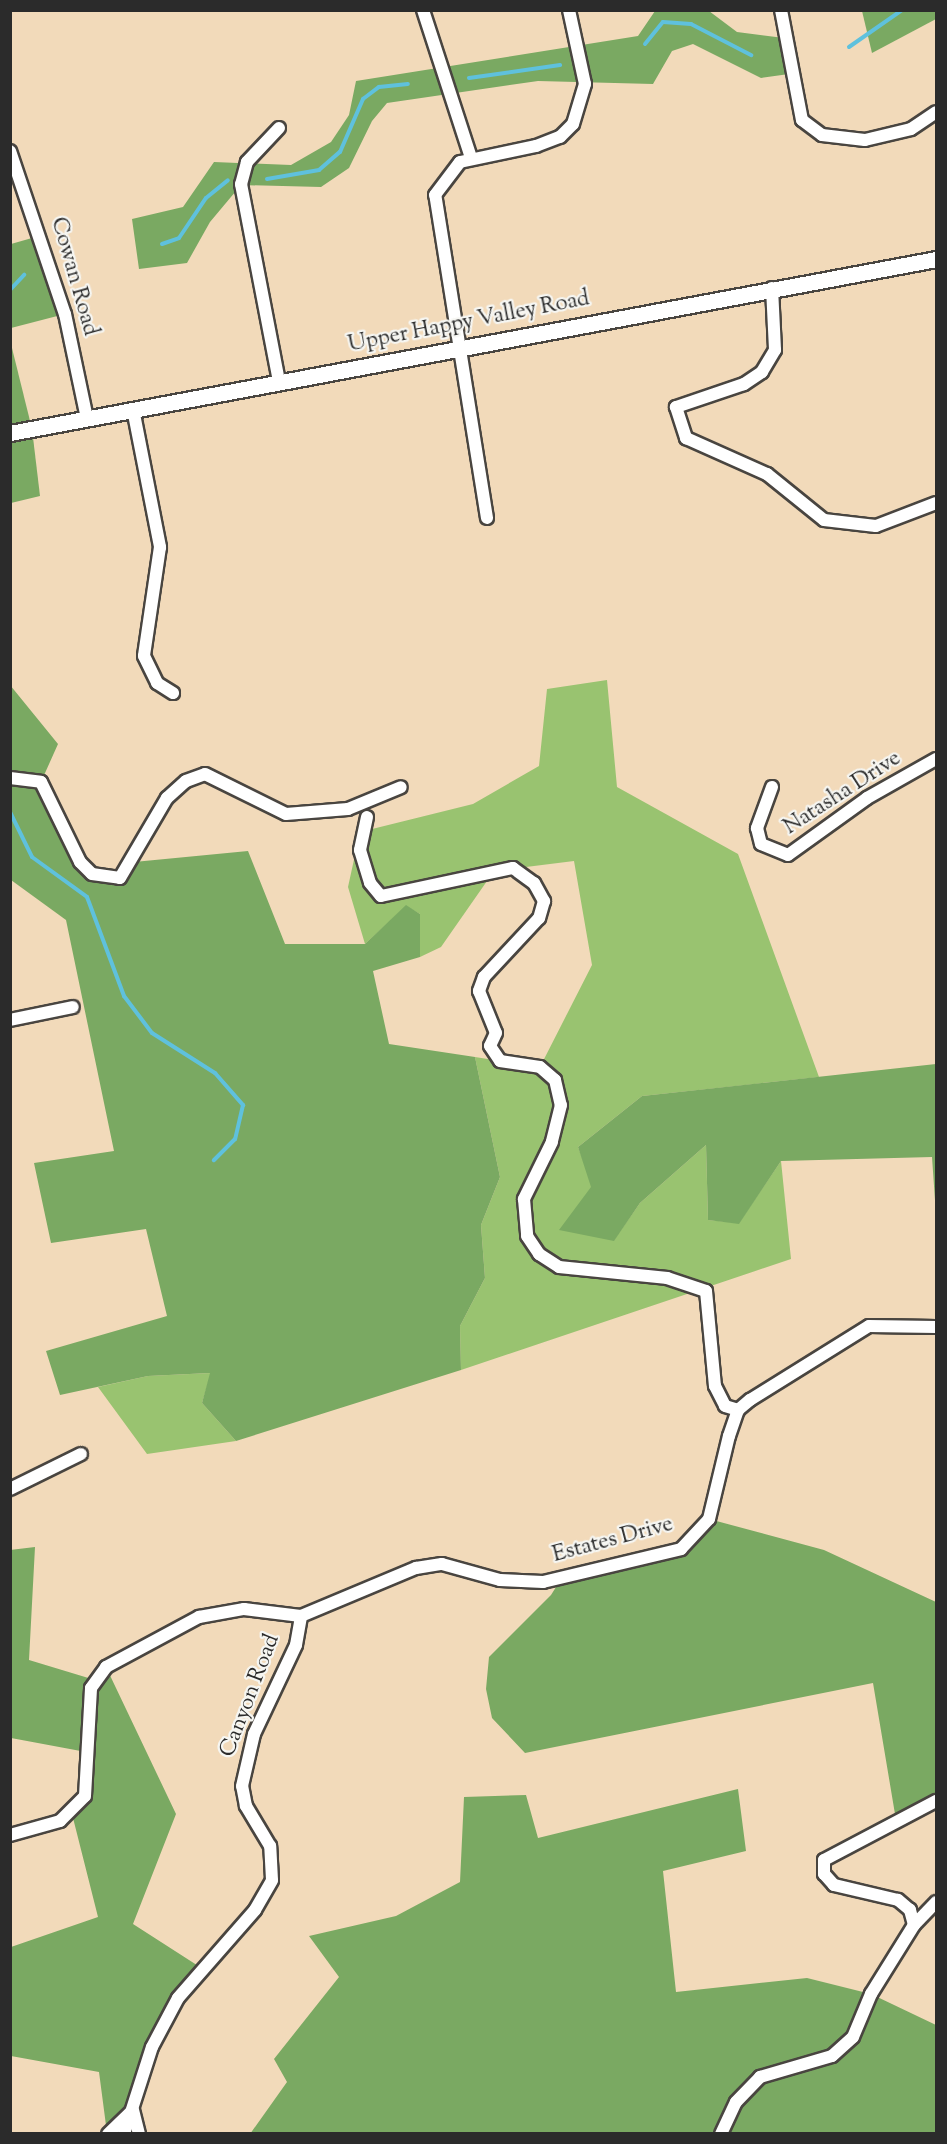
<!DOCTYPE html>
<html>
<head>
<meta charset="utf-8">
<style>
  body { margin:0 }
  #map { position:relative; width:947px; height:2144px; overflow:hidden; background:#f2daba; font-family:"Sorts Mill Goudy",serif }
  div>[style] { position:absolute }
  .green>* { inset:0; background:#99c370 }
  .forest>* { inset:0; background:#7aa962 }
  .stream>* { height:4px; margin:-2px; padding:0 2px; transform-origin:2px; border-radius:2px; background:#5fc1dd }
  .roads { filter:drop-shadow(2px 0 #494540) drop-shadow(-2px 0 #494540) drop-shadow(0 2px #494540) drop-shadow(0 -2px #494540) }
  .minor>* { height:12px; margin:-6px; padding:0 6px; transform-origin:6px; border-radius:6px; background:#fff }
  .tertiary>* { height:15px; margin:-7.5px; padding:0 7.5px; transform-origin:7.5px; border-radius:7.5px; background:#fff }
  span { translate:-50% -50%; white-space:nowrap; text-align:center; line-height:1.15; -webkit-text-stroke:4.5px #f6f6f2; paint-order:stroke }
  .street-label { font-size:22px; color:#2b2b2b }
  .frame { position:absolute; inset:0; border:12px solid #2b2b2b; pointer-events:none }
</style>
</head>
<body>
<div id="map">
  <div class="green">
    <i style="clip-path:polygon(607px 680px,617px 787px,738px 854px,819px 1077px,642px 1096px,578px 1147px,614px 1240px,640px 1203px,706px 1145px,708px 1220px,739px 1223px,781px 1161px,791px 1259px,461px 1370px,460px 1326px,485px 1278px,481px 1225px,500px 1177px,475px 1057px,540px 1067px,592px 965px,574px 861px,494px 871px,441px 947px,420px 957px,420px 914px,406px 906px,365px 944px,348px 887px,360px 832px,473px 804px,539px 766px,547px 689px)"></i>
    <i style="clip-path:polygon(211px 1373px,202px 1403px,236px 1441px,147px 1454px,98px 1387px,148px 1376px)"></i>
  </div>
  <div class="forest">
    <i style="clip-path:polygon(655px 11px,709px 11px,737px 32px,784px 38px,789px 74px,761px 78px,693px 44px,672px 51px,653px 84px,538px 81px,387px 103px,372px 121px,349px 168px,321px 187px,241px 185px,210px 222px,187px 263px,139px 269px,132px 219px,183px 207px,214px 162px,291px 165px,331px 142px,349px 115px,356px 81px,638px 36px)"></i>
    <i style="clip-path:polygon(862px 11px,936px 11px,936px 19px,872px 53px)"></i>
    <i style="clip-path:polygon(39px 236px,65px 314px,11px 328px,11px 244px)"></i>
    <i style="clip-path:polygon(10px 340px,32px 429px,40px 496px,11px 503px)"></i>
    <i style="clip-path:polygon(10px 685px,58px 744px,41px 782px,80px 862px,111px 877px,134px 862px,248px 851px,285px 944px,365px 944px,406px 905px,420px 914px,420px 957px,373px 971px,389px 1044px,475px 1057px,500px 1177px,481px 1225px,485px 1278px,460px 1326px,461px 1370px,236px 1441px,202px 1403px,210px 1373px,148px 1376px,60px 1395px,46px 1351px,167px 1316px,146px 1229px,51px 1243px,34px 1163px,114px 1151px,66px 920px,11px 880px)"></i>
    <i style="clip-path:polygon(936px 1064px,936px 1215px,932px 1157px,781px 1161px,739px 1224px,708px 1220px,706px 1145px,640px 1203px,614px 1241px,559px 1230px,591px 1187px,578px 1147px,642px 1096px)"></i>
    <i style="clip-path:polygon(709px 1519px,824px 1550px,936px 1602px,936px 1801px,896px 1820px,873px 1683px,525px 1753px,492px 1718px,486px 1689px,489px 1657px,551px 1595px,563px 1576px,681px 1549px)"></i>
    <i style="clip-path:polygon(35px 1547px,29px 1660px,95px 1680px,106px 1667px,176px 1814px,133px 1924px,203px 1969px,178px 1998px,131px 2112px,107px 2133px,99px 2072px,11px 2056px,11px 1947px,98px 1917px,72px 1814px,85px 1796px,86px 1752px,11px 1738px,10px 1550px)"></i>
    <i style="clip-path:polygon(738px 1789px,746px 1851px,663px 1871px,676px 1992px,807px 1978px,871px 1994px,936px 2025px,936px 2133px,250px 2134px,287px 2082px,274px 2059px,339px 1977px,309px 1936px,396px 1916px,460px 1882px,464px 1797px,526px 1795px,538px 1838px)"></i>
  </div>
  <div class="stream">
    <i style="left:645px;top:44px;width:28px;rotate:-51deg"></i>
    <i style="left:663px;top:22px;width:28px;rotate:4deg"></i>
    <i style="left:691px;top:24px;width:68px;rotate:27.3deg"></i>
    <i style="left:849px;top:47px;width:65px;rotate:-34.9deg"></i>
    <i style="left:469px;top:78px;width:92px;rotate:-8.1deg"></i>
    <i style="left:267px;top:179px;width:53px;rotate:-9.8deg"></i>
    <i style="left:319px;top:170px;width:28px;rotate:-41deg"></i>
    <i style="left:340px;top:152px;width:58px;rotate:-66.5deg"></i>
    <i style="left:363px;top:99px;width:20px;rotate:-37deg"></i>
    <i style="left:379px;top:87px;width:29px;rotate:-6deg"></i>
    <i style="left:162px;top:244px;width:18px;rotate:-19deg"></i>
    <i style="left:179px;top:238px;width:48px;rotate:-56deg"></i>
    <i style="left:206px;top:198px;width:28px;rotate:-39deg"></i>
    <i style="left:10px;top:290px;width:21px;rotate:-47deg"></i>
    <i style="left:10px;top:812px;width:50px;rotate:63.9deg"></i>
    <i style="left:32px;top:857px;width:68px;rotate:36deg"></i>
    <i style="left:87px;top:897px;width:106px;rotate:69.5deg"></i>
    <i style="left:124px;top:996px;width:46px;rotate:52.9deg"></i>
    <i style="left:152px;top:1033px;width:75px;rotate:32.4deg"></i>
    <i style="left:215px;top:1073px;width:43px;rotate:48.8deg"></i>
    <i style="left:243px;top:1105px;width:35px;rotate:103deg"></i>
    <i style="left:235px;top:1139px;width:30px;rotate:135deg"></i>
  </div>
  <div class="roads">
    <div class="minor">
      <i style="left:423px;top:10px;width:156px;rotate:72deg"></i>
      <i style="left:781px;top:10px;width:112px;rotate:79.2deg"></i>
      <i style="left:802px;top:120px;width:25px;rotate:37deg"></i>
      <i style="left:822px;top:135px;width:43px;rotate:6.6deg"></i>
      <i style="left:865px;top:140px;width:47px;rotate:-13.4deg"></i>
      <i style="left:911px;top:129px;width:30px;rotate:-34deg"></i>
      <i style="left:279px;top:128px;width:47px;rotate:133.3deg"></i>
      <i style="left:247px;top:162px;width:23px;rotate:105deg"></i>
      <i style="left:241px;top:184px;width:202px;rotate:79.1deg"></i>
      <i style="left:10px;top:151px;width:172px;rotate:71.4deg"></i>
      <i style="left:65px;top:314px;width:106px;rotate:78.1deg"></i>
      <i style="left:772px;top:288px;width:62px;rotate:87.2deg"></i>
      <i style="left:775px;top:350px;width:26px;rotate:121deg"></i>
      <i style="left:762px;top:372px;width:22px;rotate:146deg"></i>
      <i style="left:744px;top:384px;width:72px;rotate:161.3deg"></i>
      <i style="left:676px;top:407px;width:33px;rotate:72deg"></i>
      <i style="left:686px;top:438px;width:89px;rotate:24deg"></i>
      <i style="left:767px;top:474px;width:73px;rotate:38.9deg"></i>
      <i style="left:824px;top:520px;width:52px;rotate:6.6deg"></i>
      <i style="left:876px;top:526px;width:64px;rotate:-21deg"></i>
      <i style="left:133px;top:409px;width:141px;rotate:78.9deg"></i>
      <i style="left:160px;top:547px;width:110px;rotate:98.4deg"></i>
      <i style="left:144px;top:656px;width:30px;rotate:64deg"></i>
      <i style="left:157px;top:683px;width:19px;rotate:32deg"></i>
      <i style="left:487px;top:518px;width:327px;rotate:-99.1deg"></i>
      <i style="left:435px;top:195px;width:41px;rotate:-52.9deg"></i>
      <i style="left:460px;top:162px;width:78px;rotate:-11.9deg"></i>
      <i style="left:536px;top:146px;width:26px;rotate:-21deg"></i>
      <i style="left:560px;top:137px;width:18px;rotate:-45deg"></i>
      <i style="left:573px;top:124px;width:42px;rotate:-73.3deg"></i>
      <i style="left:585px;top:84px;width:76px;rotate:-102.2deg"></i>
      <i style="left:10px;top:778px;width:31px;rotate:7deg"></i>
      <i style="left:41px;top:782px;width:89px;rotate:64deg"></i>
      <i style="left:80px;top:862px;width:17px;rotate:45deg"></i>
      <i style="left:92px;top:874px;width:28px;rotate:8deg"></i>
      <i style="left:120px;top:878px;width:93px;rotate:-59.6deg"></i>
      <i style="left:167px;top:798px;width:25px;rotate:-42deg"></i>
      <i style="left:186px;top:781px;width:20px;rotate:-20deg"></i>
      <i style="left:205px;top:774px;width:90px;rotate:26.3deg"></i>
      <i style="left:286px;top:814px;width:62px;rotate:-4.6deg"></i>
      <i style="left:348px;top:809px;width:57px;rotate:-22.5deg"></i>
      <i style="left:772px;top:787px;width:44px;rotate:110.1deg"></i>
      <i style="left:757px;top:828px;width:16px;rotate:76deg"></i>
      <i style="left:761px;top:844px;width:29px;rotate:22deg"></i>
      <i style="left:788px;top:855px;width:97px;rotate:-35.8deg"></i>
      <i style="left:867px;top:798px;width:79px;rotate:-29.5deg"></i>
      <i style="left:367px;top:817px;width:34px;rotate:102deg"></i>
      <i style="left:360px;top:850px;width:34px;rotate:73deg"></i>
      <i style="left:370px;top:883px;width:17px;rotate:50deg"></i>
      <i style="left:381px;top:896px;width:135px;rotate:-12deg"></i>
      <i style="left:513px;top:868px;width:26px;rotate:36deg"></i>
      <i style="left:534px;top:883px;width:21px;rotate:61deg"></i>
      <i style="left:544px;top:901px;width:18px;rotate:106deg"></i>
      <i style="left:539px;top:918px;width:81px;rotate:133deg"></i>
      <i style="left:484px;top:977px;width:15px;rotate:110deg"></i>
      <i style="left:479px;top:991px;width:45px;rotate:68deg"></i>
      <i style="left:496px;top:1033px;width:14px;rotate:115deg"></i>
      <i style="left:490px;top:1046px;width:18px;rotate:56deg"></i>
      <i style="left:500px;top:1061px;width:40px;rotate:8.5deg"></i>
      <i style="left:540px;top:1067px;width:20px;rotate:41deg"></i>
      <i style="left:555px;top:1080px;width:26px;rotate:77deg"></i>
      <i style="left:561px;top:1105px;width:38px;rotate:104deg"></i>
      <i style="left:552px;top:1142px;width:64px;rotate:116.2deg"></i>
      <i style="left:524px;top:1199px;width:37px;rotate:85deg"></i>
      <i style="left:527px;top:1236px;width:22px;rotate:56deg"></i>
      <i style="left:539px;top:1254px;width:24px;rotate:33deg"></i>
      <i style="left:559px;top:1267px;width:109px;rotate:5.8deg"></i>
      <i style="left:667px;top:1278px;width:41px;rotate:18.4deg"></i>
      <i style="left:706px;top:1291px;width:95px;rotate:84.6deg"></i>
      <i style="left:715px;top:1386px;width:22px;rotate:63deg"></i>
      <i style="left:725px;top:1406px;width:14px;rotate:17deg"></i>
      <i style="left:10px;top:1020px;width:64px;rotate:-11.7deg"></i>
      <i style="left:10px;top:1489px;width:79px;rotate:-26.2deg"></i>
      <i style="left:301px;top:1616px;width:125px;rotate:-22.7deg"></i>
      <i style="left:416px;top:1568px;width:26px;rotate:-9deg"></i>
      <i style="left:442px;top:1564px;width:60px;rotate:15.4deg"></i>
      <i style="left:500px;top:1580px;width:43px;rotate:2.7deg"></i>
      <i style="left:543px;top:1582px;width:142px;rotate:-13.4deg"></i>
      <i style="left:681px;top:1549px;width:41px;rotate:-47deg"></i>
      <i style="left:709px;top:1519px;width:85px;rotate:-76.5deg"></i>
      <i style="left:729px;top:1436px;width:28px;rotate:-71deg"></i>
      <i style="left:738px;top:1410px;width:16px;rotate:-40deg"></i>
      <i style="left:750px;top:1400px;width:140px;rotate:-31.9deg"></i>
      <i style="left:869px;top:1326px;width:67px;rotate:0.9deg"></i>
      <i style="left:10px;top:1835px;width:52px;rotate:-15.6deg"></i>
      <i style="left:60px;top:1821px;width:35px;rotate:-45deg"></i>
      <i style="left:85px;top:1796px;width:108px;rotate:-86.8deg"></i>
      <i style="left:91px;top:1688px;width:26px;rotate:-54deg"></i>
      <i style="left:106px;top:1667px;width:106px;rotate:-28.3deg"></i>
      <i style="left:199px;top:1617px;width:46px;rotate:-10.1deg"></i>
      <i style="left:244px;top:1609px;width:57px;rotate:7deg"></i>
      <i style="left:914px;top:1925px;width:32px;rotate:-46deg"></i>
      <i style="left:133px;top:2110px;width:25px;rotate:76deg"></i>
      <i style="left:108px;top:2134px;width:32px;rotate:-44deg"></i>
      <i style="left:124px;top:2134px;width:91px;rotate:-72.2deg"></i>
      <i style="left:152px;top:2047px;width:55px;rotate:-62deg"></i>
      <i style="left:178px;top:1998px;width:117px;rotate:-48.8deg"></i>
      <i style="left:255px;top:1910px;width:34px;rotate:-60deg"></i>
      <i style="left:272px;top:1880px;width:34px;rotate:-93deg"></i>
      <i style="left:270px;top:1846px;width:47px;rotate:-121deg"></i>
      <i style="left:246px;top:1806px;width:20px;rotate:-101deg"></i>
      <i style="left:242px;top:1786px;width:53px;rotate:-77deg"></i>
      <i style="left:254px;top:1734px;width:98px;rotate:-64.7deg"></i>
      <i style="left:296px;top:1645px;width:29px;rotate:-80deg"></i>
      <i style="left:721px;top:2134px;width:35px;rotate:-65deg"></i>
      <i style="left:736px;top:2102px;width:35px;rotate:-46deg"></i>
      <i style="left:760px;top:2077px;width:75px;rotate:-16.3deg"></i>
      <i style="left:832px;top:2056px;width:28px;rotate:-42deg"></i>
      <i style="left:853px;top:2037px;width:47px;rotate:-67.3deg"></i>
      <i style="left:871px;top:1994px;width:81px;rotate:-58.1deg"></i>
      <i style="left:914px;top:1925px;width:16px;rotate:-105deg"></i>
      <i style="left:910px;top:1910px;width:16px;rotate:-140deg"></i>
      <i style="left:898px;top:1900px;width:66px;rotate:-166.8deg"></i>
      <i style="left:834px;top:1885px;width:15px;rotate:-132deg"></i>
      <i style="left:824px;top:1874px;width:14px;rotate:-90deg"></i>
      <i style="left:824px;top:1860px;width:127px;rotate:-27.8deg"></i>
    </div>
    <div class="tertiary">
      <i style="left:10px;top:433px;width:942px;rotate:-10.64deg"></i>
    </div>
  </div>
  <div class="street-label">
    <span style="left:73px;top:277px;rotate:74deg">Cowan Road</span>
    <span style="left:469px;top:323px;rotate:-11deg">Upper Happy Valley Road</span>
    <span style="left:843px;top:794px;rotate:-33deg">Natasha Drive</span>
    <span style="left:613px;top:1541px;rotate:-15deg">Estates Drive</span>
    <span style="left:251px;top:1696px;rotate:-69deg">Canyon Road</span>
  </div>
  <div class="frame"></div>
</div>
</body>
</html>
